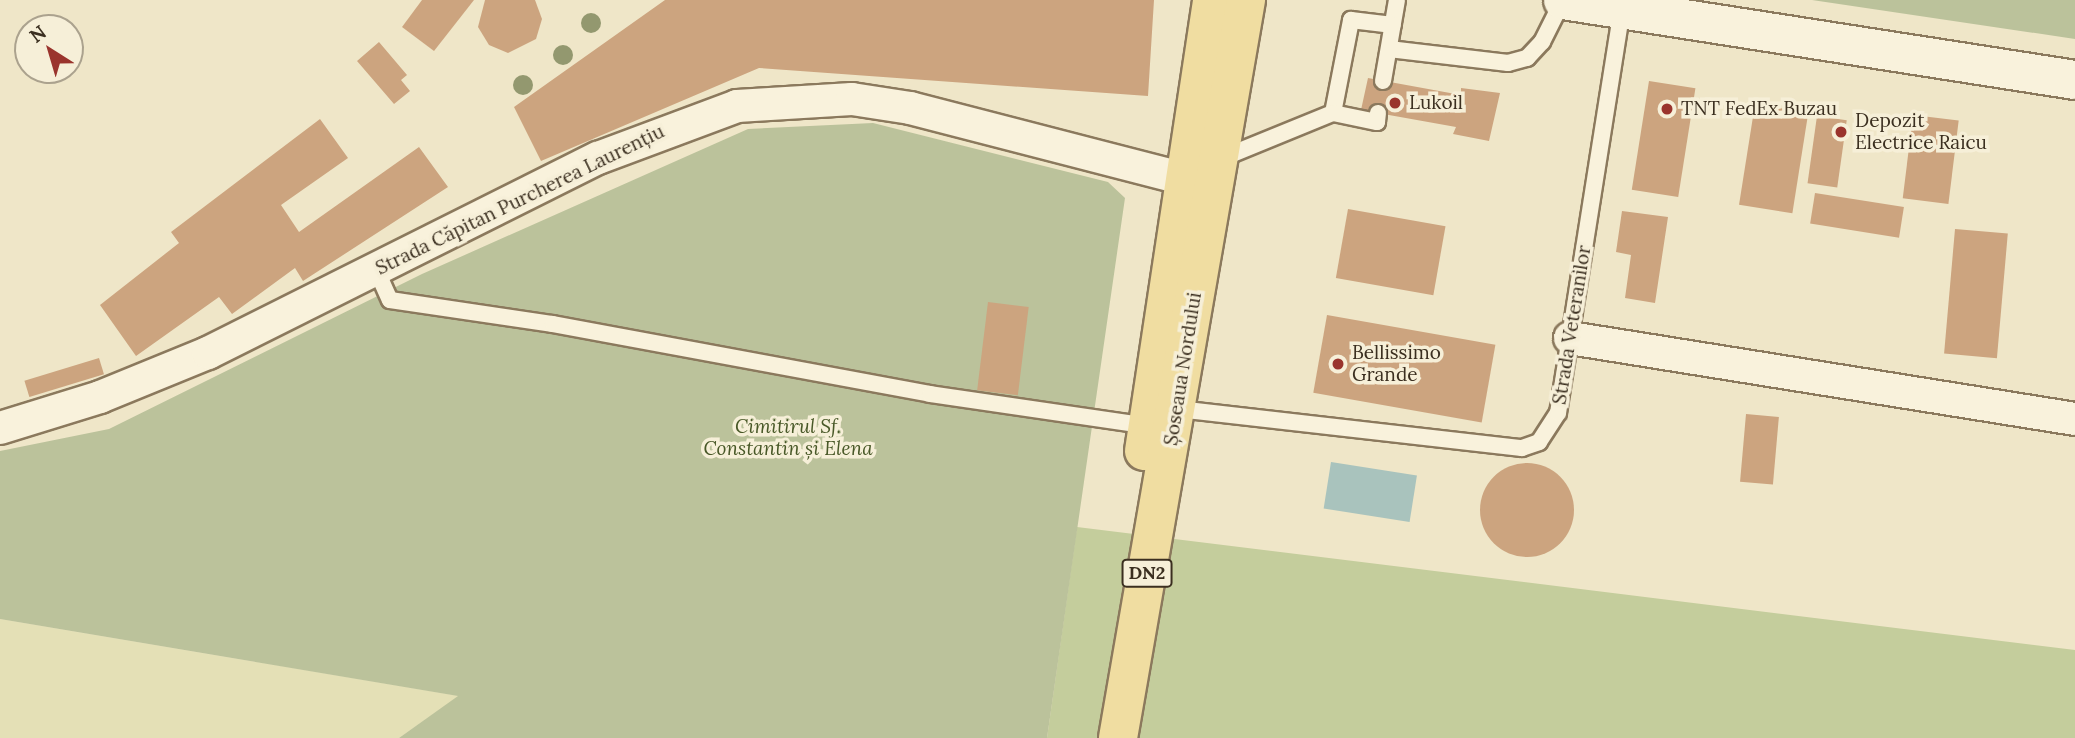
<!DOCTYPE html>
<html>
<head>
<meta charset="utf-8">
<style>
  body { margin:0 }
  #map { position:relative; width:2075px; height:738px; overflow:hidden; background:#efe6c8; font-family:Lora,serif }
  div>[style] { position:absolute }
  .farmland>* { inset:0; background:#e4e0b6 }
  .green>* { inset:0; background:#c4cd9c }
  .cemetery>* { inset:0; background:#bbc29b }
  .water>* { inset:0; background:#a9c3bd; transform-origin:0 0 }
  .building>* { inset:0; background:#cca47f; transform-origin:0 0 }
  .round { border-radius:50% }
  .roads { filter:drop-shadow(2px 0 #8b795d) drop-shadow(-2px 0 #8b795d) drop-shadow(0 2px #8b795d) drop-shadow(0 -2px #8b795d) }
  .lane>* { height:16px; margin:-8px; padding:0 8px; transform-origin:8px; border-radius:8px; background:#f9f2dc }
  .street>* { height:32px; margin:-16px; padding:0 16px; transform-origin:16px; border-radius:16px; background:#f9f2dc }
  .secondary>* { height:38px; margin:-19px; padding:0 19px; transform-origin:19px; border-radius:19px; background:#f9f2dc }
  .primary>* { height:38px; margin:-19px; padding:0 19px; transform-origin:19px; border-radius:19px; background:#f0dda1 }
  .trees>* { width:20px; height:20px; margin:-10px; border-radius:50%; background:#93986f }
  .dots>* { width:19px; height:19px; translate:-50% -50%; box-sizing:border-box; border:4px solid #f6efd8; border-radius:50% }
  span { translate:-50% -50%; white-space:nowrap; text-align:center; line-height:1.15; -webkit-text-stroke:7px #f6efd8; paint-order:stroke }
  .shield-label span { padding:2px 5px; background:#f6efd8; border:2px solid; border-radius:5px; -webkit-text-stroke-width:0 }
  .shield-label { font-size:18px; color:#3b2f20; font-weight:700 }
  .poi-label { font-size:19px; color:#3b2f20 }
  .left { translate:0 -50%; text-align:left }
  .street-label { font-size:19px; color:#3b2f20 }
  .park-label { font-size:19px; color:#485827; font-style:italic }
  .north { position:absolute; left:14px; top:14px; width:70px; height:70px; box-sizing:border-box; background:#f6efd8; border:2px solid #aba28e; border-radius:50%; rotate:323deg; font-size:19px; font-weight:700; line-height:28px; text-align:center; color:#3b2f20 }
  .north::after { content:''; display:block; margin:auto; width:24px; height:32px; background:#9a342d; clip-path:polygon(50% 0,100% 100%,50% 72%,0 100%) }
</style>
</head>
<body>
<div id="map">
  <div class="farmland">
    <i style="clip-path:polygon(0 619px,459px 696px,399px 738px,0 738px)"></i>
  </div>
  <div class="green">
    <i style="clip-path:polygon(1077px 527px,2075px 650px,2075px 738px,1047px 738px)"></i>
  </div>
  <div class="cemetery">
    <i style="clip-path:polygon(1812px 0,2075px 0,2075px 39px)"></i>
    <i style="clip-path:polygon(873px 123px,1108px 182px,1125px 198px,1047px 738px,399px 738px,458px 696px,0 619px,0 451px,109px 429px,422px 274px,748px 129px)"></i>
  </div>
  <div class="water">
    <i style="left:1331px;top:462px;width:87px;height:47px;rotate:9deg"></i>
  </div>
  <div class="building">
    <i style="clip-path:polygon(422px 0,474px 0,434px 51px,402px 27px)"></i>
    <i style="clip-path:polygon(485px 0,535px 0,542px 19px,536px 39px,508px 53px,489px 45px,478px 27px)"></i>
    <i style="clip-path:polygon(665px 0,1154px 0,1148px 96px,759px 68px,541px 161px,514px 107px)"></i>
    <i style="clip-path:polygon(379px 42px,407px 75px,401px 80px,410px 91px,394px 104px,357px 61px)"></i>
    <i style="clip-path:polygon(1368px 78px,1461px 95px,1461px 88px,1500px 93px,1489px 141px,1453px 134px,1456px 127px,1361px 110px)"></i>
    <i style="left:1649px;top:81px;width:47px;height:110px;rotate:9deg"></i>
    <i style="left:1755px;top:104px;width:54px;height:102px;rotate:9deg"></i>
    <i style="left:1913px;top:115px;width:46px;height:84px;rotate:7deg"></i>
    <i style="left:1817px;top:116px;width:30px;height:68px;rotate:8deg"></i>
    <i style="clip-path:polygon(320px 119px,348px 158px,281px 205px,299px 232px,419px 147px,448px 187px,303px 281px,295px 268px,232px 314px,219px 297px,136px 356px,100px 305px,179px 243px,171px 232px)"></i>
    <i style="left:1815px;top:193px;width:90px;height:31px;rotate:9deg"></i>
    <i style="left:1348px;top:209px;width:99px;height:70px;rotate:10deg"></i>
    <i style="clip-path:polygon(1622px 211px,1668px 217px,1655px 303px,1625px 298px,1631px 255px,1616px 252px)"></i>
    <i style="left:1955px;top:229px;width:53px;height:125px;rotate:5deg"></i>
    <i style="left:988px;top:302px;width:41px;height:89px;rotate:7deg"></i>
    <i style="left:1327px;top:315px;width:171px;height:79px;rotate:10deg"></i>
    <i style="left:99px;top:358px;width:17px;height:78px;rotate:73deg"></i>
    <i style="left:1746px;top:414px;width:33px;height:68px;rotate:5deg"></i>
    <i class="round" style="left:1480px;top:463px;width:94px;height:94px"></i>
  </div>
  <div class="roads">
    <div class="lane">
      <i style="left:1389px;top:49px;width:120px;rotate:6.7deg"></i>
      <i style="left:1508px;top:63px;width:20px;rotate:-15deg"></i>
      <i style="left:1527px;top:58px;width:22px;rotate:-47deg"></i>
      <i style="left:1542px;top:42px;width:47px;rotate:-63.4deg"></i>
      <i style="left:1383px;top:81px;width:82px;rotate:-80.2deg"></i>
      <i style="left:1333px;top:113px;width:95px;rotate:-79deg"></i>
      <i style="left:1351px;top:20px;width:42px;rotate:6.8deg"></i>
      <i style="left:1220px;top:159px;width:122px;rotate:-22.2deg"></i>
      <i style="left:1333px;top:113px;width:45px;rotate:11.6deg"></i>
      <i style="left:1377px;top:122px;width:9px;rotate:-84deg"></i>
      <i style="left:376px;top:269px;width:34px;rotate:66deg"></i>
      <i style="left:390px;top:300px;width:165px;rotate:8.4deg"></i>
      <i style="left:553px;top:324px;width:383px;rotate:10.5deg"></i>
      <i style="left:930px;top:394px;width:221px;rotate:8.3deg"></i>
      <i style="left:1178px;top:409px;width:346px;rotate:6.5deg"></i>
      <i style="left:1522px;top:448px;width:18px;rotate:-19deg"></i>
      <i style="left:1539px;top:442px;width:35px;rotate:-57deg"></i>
      <i style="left:1558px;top:413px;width:409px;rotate:-81deg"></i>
    </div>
    <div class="street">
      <i style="left:1570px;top:338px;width:511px;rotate:9.11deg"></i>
      <i style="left:0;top:428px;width:105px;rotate:-17.2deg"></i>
      <i style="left:100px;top:397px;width:117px;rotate:-22.2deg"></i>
      <i style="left:208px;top:353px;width:436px;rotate:-26.6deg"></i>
      <i style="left:598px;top:158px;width:148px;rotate:-20.5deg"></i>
      <i style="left:737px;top:106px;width:115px;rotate:-3.5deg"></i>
      <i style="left:852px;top:99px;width:59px;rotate:8.8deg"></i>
      <i style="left:910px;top:108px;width:283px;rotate:14.5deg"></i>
    </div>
    <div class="secondary">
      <i style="left:1563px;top:0;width:518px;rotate:8.88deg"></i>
    </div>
    <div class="primary">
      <i style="left:1144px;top:451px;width:456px;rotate:-81.4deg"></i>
      <i style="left:1118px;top:738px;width:749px;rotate:-80.16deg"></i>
    </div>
  </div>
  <div class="trees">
    <i style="left:591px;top:23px"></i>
    <i style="left:563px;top:55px"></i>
    <i style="left:523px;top:85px"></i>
  </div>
  <div class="dots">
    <i style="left:1395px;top:103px;background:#9a342d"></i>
    <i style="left:1667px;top:109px;background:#9a342d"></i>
    <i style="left:1841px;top:132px;background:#9a342d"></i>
    <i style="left:1338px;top:364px;background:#9a342d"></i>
  </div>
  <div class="shield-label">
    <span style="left:1147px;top:573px">DN2</span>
  </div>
  <div class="poi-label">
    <span class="left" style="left:1409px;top:103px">Lukoil</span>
    <span class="left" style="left:1681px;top:109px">TNT FedEx Buzau</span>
    <span class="left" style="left:1855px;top:132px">Depozit<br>Electrice Raicu</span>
    <span class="left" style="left:1352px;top:364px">Bellissimo<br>Grande</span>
  </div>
  <div class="street-label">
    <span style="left:520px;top:200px;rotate:-26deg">Strada Căpitan Purcherea Laurențiu</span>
    <span style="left:1572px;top:325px;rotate:-81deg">Strada Veteranilor</span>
    <span style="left:1183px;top:369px;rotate:-81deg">Șoseaua Nordului</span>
  </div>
  <div class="park-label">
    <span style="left:788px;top:438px">Cimitirul Sf.<br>Constantin și Elena</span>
  </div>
  <div class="north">N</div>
</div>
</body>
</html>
